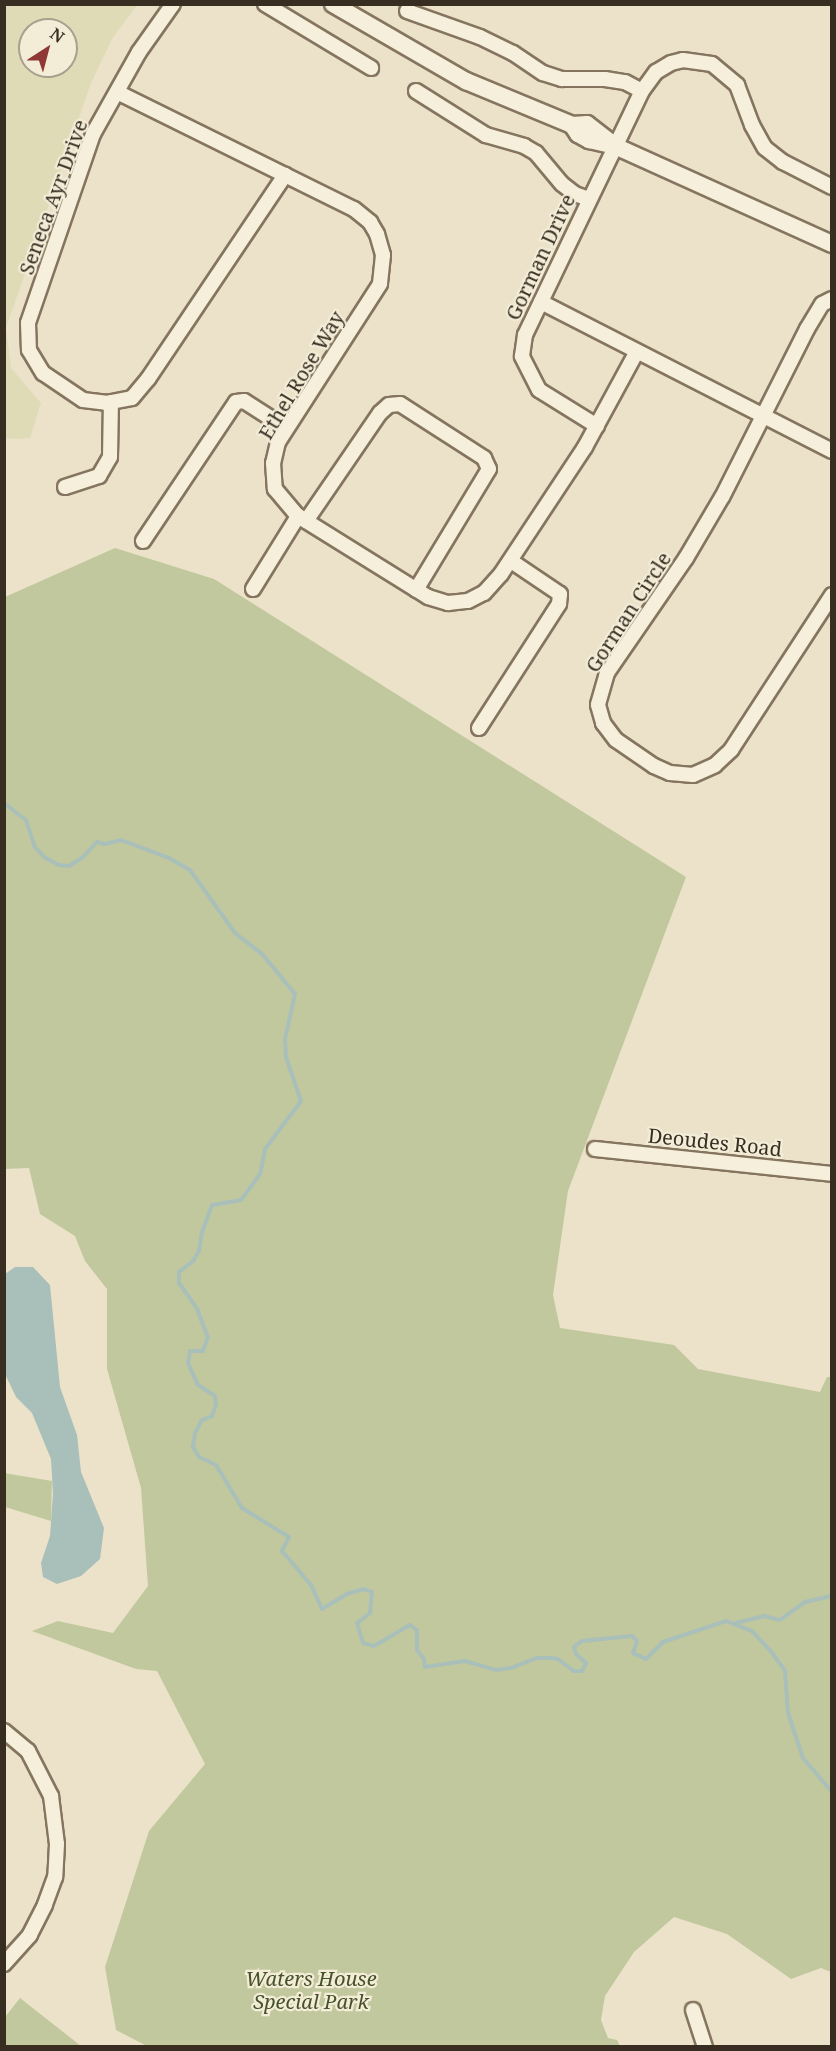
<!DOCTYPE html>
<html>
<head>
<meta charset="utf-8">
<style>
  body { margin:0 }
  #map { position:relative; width:836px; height:2051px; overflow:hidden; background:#ebe2c9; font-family:"Noto Serif",serif }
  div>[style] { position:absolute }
  .farmland>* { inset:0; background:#e0dbb7 }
  .green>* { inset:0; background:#c1c89d }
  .water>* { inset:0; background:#a9bfba }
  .stream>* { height:4px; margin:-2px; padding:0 2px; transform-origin:2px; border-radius:2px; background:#a9bfba }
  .roads { filter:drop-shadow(2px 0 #85755f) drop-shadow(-2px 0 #85755f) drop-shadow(0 2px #85755f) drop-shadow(0 -2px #85755f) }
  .minor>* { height:14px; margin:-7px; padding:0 7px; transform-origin:7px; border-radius:7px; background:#f6efdb }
  .tertiary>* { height:16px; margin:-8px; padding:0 8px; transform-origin:8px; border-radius:8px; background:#f6efdb }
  span { translate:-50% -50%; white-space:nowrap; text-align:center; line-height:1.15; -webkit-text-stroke:4.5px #f3ecd7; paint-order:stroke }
  .street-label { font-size:20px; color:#372d21 }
  .park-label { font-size:20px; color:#46522a; font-style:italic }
  .frame { position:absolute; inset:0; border:6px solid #372d21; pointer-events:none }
  .north { position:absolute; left:18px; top:18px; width:60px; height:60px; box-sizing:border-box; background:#f3ecd7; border:2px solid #a8a08e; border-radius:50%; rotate:36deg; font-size:16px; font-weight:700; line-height:24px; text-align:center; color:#372d21 }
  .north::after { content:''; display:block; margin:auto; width:21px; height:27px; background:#8f3835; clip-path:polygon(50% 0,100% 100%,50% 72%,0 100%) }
</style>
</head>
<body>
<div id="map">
  <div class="farmland">
    <i style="clip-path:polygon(evenodd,4px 5px,137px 5px,112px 39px,91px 83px,6px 328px,11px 368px,41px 403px,30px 438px,16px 439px,4px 438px,4px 5px,30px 30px,66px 30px,66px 66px,30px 66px,30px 30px)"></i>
  </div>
  <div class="green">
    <i style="clip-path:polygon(115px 548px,214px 579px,686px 877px,568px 1191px,553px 1295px,560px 1328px,674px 1345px,698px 1369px,820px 1392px,827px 1377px,831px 1377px,831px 1972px,821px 1968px,791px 1979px,727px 1934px,674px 1917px,634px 1952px,605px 1996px,601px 2020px,608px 2038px,617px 2040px,620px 2046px,147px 2046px,116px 2030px,105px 1967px,149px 1831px,205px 1764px,157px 1671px,136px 1669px,32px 1631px,58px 1621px,113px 1633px,148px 1586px,141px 1488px,107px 1369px,107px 1289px,85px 1261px,75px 1236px,40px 1214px,29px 1168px,4px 1169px,5px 597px)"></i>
    <i style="clip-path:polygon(4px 1473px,52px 1481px,51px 1521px,5px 1507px)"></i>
    <i style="clip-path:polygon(20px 1998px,81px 2046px,5px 2046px,5px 2017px)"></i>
  </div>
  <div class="water">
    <i style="clip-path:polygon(15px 1267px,33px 1267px,50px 1285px,60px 1387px,77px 1435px,81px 1472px,104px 1528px,100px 1559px,81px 1576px,57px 1584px,43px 1577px,41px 1563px,50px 1536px,53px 1494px,51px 1459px,32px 1413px,16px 1397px,5px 1374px,5px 1274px)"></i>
  </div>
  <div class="stream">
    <i style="left:4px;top:803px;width:28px;rotate:38deg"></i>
    <i style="left:26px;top:820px;width:28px;rotate:72deg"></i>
    <i style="left:35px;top:847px;width:13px;rotate:48deg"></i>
    <i style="left:44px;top:857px;width:17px;rotate:28deg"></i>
    <i style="left:59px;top:865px;width:10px;rotate:6deg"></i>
    <i style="left:69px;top:866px;width:15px;rotate:-32deg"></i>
    <i style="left:82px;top:858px;width:22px;rotate:-47deg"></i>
    <i style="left:97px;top:842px;width:8px;rotate:14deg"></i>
    <i style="left:105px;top:844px;width:16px;rotate:-14deg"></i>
    <i style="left:121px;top:840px;width:51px;rotate:20.6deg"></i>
    <i style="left:169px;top:858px;width:24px;rotate:30deg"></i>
    <i style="left:190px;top:870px;width:77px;rotate:54.5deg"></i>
    <i style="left:235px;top:933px;width:36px;rotate:38deg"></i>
    <i style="left:263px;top:955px;width:50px;rotate:50.6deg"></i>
    <i style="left:295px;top:994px;width:46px;rotate:102.5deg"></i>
    <i style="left:285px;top:1039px;width:18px;rotate:87deg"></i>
    <i style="left:286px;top:1057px;width:46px;rotate:71.2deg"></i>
    <i style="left:301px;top:1101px;width:60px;rotate:126.9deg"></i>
    <i style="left:265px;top:1149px;width:25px;rotate:101deg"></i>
    <i style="left:260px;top:1174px;width:32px;rotate:126deg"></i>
    <i style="left:241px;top:1200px;width:29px;rotate:170deg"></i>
    <i style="left:212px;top:1205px;width:29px;rotate:110deg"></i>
    <i style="left:202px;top:1232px;width:19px;rotate:99deg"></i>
    <i style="left:199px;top:1251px;width:12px;rotate:121deg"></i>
    <i style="left:193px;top:1261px;width:18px;rotate:142deg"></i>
    <i style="left:179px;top:1272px;width:11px;rotate:90deg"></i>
    <i style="left:179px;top:1283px;width:32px;rotate:55deg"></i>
    <i style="left:197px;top:1309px;width:30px;rotate:69deg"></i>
    <i style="left:208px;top:1337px;width:15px;rotate:110deg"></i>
    <i style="left:203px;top:1351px;width:13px;rotate:180deg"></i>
    <i style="left:190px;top:1351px;width:12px;rotate:99deg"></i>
    <i style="left:188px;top:1363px;width:24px;rotate:66deg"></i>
    <i style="left:198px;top:1385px;width:20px;rotate:33deg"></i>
    <i style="left:215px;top:1396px;width:8px;rotate:83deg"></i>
    <i style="left:216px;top:1404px;width:13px;rotate:108deg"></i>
    <i style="left:212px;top:1416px;width:11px;rotate:158deg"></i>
    <i style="left:202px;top:1420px;width:15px;rotate:118deg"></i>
    <i style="left:195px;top:1433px;width:14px;rotate:98deg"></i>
    <i style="left:193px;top:1447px;width:12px;rotate:59deg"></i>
    <i style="left:199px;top:1457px;width:19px;rotate:25deg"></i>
    <i style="left:216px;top:1465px;width:50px;rotate:58.8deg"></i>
    <i style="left:242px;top:1508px;width:55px;rotate:31.7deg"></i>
    <i style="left:289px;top:1537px;width:16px;rotate:117deg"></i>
    <i style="left:282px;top:1551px;width:45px;rotate:49.5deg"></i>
    <i style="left:311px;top:1585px;width:26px;rotate:65deg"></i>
    <i style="left:322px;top:1609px;width:29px;rotate:-31deg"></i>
    <i style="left:347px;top:1594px;width:17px;rotate:-17deg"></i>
    <i style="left:363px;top:1589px;width:9px;rotate:18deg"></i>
    <i style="left:372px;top:1592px;width:21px;rotate:95deg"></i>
    <i style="left:370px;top:1613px;width:16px;rotate:142deg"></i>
    <i style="left:357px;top:1623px;width:21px;rotate:73deg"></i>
    <i style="left:363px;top:1643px;width:11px;rotate:15deg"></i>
    <i style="left:374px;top:1646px;width:42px;rotate:-30.3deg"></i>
    <i style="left:410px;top:1625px;width:9px;rotate:36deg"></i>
    <i style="left:417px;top:1630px;width:20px;rotate:90deg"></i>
    <i style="left:417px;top:1650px;width:11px;rotate:52deg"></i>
    <i style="left:424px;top:1659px;width:8px;rotate:83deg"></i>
    <i style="left:425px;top:1667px;width:40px;rotate:-8.5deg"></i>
    <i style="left:465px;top:1661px;width:32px;rotate:16deg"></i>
    <i style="left:496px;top:1670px;width:15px;rotate:-8deg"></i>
    <i style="left:511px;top:1668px;width:28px;rotate:-21deg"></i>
    <i style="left:537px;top:1658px;width:14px"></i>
    <i style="left:551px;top:1658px;width:7px;rotate:8deg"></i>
    <i style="left:558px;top:1659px;width:20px;rotate:37deg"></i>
    <i style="left:574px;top:1671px;width:8px"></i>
    <i style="left:582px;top:1671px;width:9px;rotate:-63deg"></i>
    <i style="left:586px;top:1663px;width:13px;rotate:-138deg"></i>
    <i style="left:576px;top:1654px;width:7px;rotate:-106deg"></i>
    <i style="left:574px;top:1647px;width:10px;rotate:-37deg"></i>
    <i style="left:582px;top:1641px;width:50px;rotate:-5.7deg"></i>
    <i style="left:632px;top:1636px;width:7px;rotate:45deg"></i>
    <i style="left:637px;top:1641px;width:13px;rotate:108deg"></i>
    <i style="left:633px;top:1653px;width:14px;rotate:25deg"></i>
    <i style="left:646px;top:1659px;width:24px;rotate:-45deg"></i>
    <i style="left:663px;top:1642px;width:66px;rotate:-18.4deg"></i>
    <i style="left:726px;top:1621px;width:28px;rotate:21deg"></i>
    <i style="left:752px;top:1631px;width:26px;rotate:47deg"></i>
    <i style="left:770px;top:1650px;width:26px;rotate:54deg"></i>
    <i style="left:785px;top:1671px;width:42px;rotate:85.9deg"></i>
    <i style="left:788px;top:1713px;width:47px;rotate:71.6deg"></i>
    <i style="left:803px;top:1758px;width:45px;rotate:49.5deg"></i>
    <i style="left:736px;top:1623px;width:29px;rotate:-14deg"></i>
    <i style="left:764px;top:1616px;width:16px;rotate:14deg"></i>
    <i style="left:780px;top:1620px;width:31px;rotate:-36deg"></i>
    <i style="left:805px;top:1602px;width:28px;rotate:-13deg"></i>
  </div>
  <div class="roads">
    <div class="minor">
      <i style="left:173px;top:4px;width:59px;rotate:125.3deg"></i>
      <i style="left:139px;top:52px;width:94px;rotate:119.3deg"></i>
      <i style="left:93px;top:134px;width:200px;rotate:109deg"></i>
      <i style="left:28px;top:323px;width:27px;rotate:88deg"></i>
      <i style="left:29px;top:350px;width:27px;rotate:59deg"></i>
      <i style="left:43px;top:373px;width:48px;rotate:34deg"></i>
      <i style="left:83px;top:400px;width:23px;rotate:7deg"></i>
      <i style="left:106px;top:403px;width:26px;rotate:-11deg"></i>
      <i style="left:132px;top:398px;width:25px;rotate:-50deg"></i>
      <i style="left:148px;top:379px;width:246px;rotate:-56.1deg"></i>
      <i style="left:265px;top:4px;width:124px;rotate:31.1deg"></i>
      <i style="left:407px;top:11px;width:77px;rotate:19.6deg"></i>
      <i style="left:480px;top:37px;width:37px;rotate:26deg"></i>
      <i style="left:513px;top:53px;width:36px;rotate:34deg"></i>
      <i style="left:543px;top:73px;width:20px;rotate:18deg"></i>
      <i style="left:562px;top:79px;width:43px"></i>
      <i style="left:605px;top:79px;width:20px;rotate:9deg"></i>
      <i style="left:625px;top:82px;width:19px;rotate:28deg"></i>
      <i style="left:416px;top:91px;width:83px;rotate:32.2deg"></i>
      <i style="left:486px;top:135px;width:40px;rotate:16deg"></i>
      <i style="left:524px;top:146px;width:14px;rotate:30deg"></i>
      <i style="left:536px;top:153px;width:40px;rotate:50deg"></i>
      <i style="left:562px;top:184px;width:16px;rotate:38deg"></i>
      <i style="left:575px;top:194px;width:15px;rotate:20deg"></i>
      <i style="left:117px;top:92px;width:264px;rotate:26.3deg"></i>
      <i style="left:354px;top:209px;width:21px;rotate:39deg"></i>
      <i style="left:370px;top:222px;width:14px;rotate:60deg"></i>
      <i style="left:377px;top:234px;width:22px;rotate:74deg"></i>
      <i style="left:383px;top:255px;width:29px;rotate:96deg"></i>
      <i style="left:380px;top:284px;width:188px;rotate:122.8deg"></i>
      <i style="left:278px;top:442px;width:22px;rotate:103deg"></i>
      <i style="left:273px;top:463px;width:26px;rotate:86deg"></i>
      <i style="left:275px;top:489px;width:35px;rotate:50deg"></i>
      <i style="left:298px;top:516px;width:153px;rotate:31.9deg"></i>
      <i style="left:428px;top:597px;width:21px;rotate:17deg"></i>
      <i style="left:448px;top:603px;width:20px;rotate:-6deg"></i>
      <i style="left:468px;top:601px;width:18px;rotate:-27deg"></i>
      <i style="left:484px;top:593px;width:25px;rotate:-48deg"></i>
      <i style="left:501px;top:574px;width:152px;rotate:-56.5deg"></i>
      <i style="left:585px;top:447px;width:107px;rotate:-61.5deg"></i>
      <i style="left:832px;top:299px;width:11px;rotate:153deg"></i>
      <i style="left:822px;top:304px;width:29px;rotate:121deg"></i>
      <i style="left:807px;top:329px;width:188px;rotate:116.8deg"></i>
      <i style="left:722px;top:497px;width:71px;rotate:120.5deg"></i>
      <i style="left:686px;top:558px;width:140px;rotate:124.5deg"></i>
      <i style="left:607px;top:673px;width:33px;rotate:106deg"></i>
      <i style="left:598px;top:705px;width:19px;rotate:74deg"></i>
      <i style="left:603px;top:723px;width:21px;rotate:53deg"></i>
      <i style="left:616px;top:740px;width:46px;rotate:34.4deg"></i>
      <i style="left:654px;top:766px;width:17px;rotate:24deg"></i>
      <i style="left:670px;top:773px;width:23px;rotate:5deg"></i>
      <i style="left:693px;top:775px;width:24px;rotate:-24deg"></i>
      <i style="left:715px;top:765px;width:22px;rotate:-43deg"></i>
      <i style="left:731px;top:750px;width:185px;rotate:-56.9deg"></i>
      <i style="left:541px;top:302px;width:327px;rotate:27.1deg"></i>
      <i style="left:597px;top:426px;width:68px;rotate:-148.2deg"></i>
      <i style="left:539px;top:390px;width:38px;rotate:-117deg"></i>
      <i style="left:522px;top:356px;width:21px;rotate:-82deg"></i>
      <i style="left:525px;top:335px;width:271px;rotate:-64.4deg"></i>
      <i style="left:642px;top:91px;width:24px;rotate:-54deg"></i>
      <i style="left:656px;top:72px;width:17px;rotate:-31deg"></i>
      <i style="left:671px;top:63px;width:12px;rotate:-14deg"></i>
      <i style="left:683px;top:60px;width:29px;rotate:8deg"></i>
      <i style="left:712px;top:64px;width:33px;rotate:40deg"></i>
      <i style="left:737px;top:85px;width:43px;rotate:69.4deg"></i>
      <i style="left:752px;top:125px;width:26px;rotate:61deg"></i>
      <i style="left:765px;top:148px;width:23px;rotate:38deg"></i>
      <i style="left:783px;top:162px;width:55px;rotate:27deg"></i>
      <i style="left:65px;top:487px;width:36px;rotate:-18deg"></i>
      <i style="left:99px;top:476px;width:22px;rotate:-60deg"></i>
      <i style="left:110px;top:457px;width:55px;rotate:-89deg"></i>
      <i style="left:306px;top:521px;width:131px;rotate:-55.6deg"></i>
      <i style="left:380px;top:413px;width:12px;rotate:-42deg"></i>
      <i style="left:389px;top:405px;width:11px;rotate:-5deg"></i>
      <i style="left:400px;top:404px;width:100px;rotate:32.7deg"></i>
      <i style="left:484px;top:458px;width:12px;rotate:66deg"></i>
      <i style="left:489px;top:469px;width:141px;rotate:121.1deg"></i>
      <i style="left:143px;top:541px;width:167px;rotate:-56.2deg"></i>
      <i style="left:236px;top:402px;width:8px;rotate:-7deg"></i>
      <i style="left:244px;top:401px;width:50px;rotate:32.7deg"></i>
      <i style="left:253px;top:589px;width:86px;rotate:-58.3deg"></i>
      <i style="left:479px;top:728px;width:148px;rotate:-57.2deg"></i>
      <i style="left:559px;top:604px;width:10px;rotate:-84deg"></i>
      <i style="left:560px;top:594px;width:59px;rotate:-146deg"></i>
      <i style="left:595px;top:1149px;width:238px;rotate:6deg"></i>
      <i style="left:4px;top:1731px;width:31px;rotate:40deg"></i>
      <i style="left:28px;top:1751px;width:51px;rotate:62.9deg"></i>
      <i style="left:51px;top:1796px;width:48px;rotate:82.9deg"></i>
      <i style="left:57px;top:1844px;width:33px;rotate:93deg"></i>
      <i style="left:55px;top:1877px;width:30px;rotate:110deg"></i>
      <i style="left:45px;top:1905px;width:34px;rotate:117deg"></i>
      <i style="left:30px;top:1935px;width:39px;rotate:132deg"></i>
      <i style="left:693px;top:2010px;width:38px;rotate:72deg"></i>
    </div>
    <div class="tertiary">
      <i style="left:333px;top:4px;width:154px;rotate:30.1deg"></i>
      <i style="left:466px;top:81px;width:115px;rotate:22.5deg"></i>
      <i style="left:572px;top:125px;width:15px;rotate:-4deg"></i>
      <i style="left:587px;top:124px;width:36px;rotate:38deg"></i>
      <i style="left:572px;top:125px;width:11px;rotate:56deg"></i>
      <i style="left:578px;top:134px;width:13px;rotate:29deg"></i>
      <i style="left:589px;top:140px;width:27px;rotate:13deg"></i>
      <i style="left:615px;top:146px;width:238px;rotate:24.3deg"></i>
    </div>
  </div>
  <div class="street-label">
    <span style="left:53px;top:197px;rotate:-70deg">Seneca Ayr Drive</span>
    <span style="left:540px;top:257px;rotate:-65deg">Gorman Drive</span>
    <span style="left:301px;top:375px;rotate:-59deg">Ethel Rose Way</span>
    <span style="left:628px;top:612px;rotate:-57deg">Gorman Circle</span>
    <span style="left:715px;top:1142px;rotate:6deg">Deoudes Road</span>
  </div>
  <div class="park-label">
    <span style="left:311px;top:1990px">Waters House<br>Special Park</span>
  </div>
  <div class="frame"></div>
  <div class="north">N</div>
</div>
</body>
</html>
